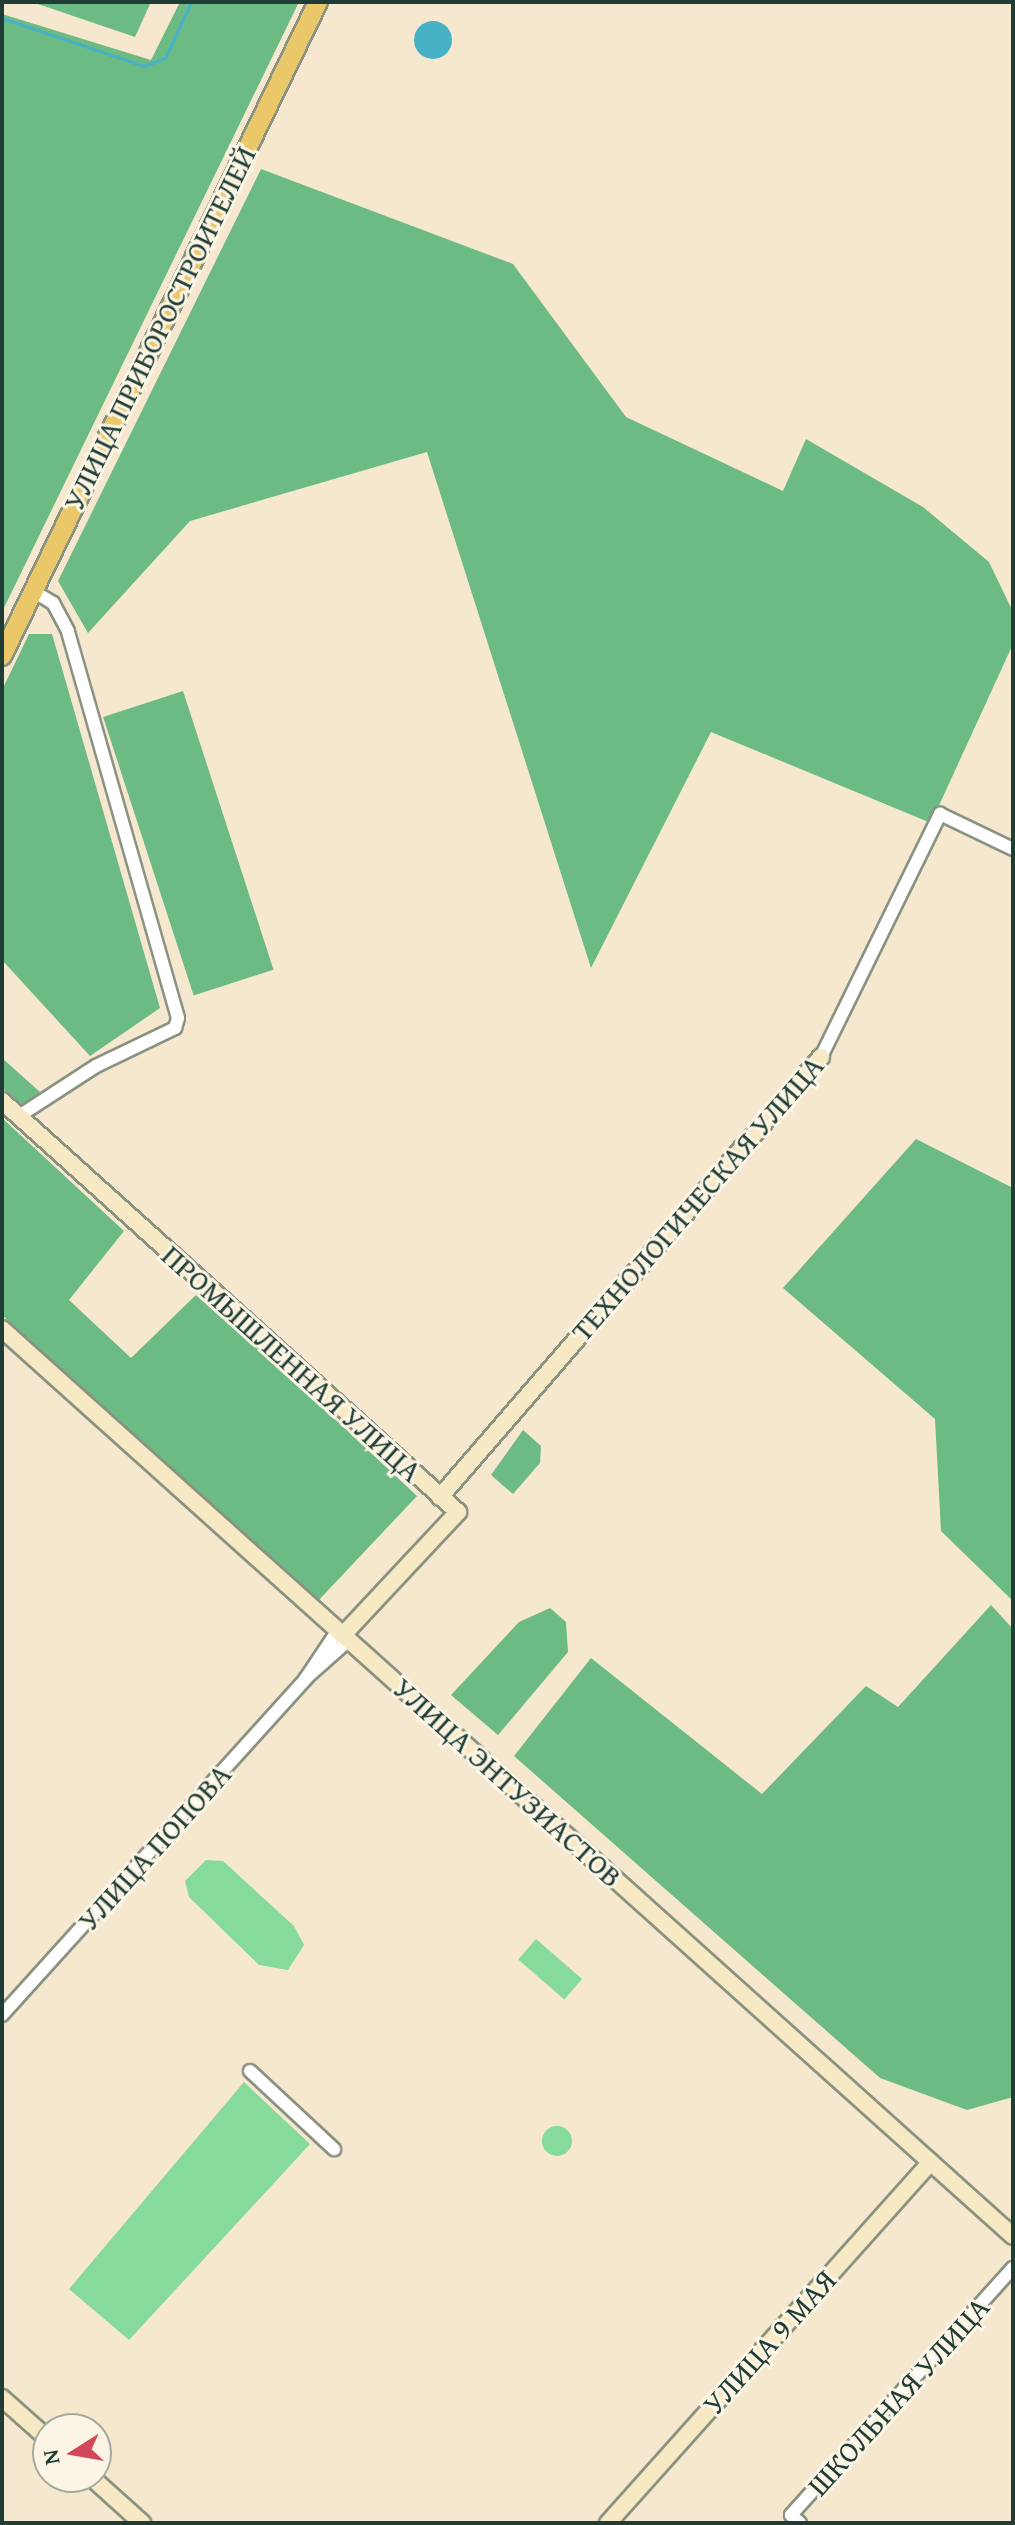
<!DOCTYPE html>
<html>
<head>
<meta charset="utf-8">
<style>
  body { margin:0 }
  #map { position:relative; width:1015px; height:2525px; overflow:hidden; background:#f6e8cf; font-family:"Gentium Book Plus",serif }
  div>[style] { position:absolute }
  .green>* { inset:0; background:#85da9c; transform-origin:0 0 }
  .round { border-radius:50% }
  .forest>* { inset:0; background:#6cba84; transform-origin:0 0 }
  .water>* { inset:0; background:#47b1c5 }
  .stream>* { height:3px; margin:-1.5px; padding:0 1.5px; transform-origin:1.5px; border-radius:1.5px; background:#47b1c5 }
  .roads { filter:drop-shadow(2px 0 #8a9282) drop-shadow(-2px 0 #8a9282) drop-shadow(0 2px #8a9282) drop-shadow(0 -2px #8a9282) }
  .street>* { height:12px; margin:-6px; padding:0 6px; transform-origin:6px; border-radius:6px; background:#fff }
  .secondary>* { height:16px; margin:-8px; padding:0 8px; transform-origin:8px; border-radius:8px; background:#f7e9c3 }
  .primary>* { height:18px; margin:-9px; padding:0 9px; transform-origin:9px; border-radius:9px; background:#eac769 }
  span { translate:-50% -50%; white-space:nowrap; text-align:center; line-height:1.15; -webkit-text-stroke:6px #fcf5e5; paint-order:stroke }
  .street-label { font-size:30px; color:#1f3d34 }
  .frame { position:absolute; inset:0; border:4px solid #1f3d34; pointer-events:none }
  .north { position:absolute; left:32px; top:2413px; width:80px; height:80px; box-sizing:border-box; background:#fcf5e5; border:2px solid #a4ab9e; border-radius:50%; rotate:259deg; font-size:22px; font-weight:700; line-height:32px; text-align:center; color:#1f3d34 }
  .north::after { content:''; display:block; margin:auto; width:28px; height:36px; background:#d1495b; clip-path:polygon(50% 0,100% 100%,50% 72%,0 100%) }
</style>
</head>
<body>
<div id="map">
  <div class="green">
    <i style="clip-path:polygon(206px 1860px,223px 1861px,294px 1926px,304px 1945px,288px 1970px,259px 1965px,189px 1897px,185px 1881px)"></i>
    <i style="left:536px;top:1939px;width:61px;height:27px;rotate:41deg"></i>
    <i style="clip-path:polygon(244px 2082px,310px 2144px,129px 2340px,69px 2289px)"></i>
    <i class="round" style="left:542px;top:2126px;width:30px;height:30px"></i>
  </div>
  <div class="forest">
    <i style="clip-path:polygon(32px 2px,151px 2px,135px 37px)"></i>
    <i style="clip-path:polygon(180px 2px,299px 2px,2px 612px,2px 14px,151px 60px)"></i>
    <i style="clip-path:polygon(261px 169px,513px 264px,626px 417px,783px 491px,806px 439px,923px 507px,989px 562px,1013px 612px,1013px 644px,931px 823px,711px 732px,591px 968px,427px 452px,190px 521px,88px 633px,58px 581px)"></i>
    <i style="clip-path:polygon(29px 634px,52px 634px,160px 1008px,90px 1056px,2px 960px,2px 690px)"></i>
    <i style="left:183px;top:691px;width:293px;height:84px;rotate:72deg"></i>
    <i style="clip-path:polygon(2px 1058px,40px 1092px,23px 1105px,2px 1088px)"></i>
    <i style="clip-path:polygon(2px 1118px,124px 1231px,69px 1300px,131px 1358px,199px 1292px,417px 1496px,317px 1602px,2px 1315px)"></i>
    <i style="clip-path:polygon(916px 1139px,1013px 1188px,1013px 1601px,941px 1531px,935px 1419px,783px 1288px)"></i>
    <i style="clip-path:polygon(523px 1430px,541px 1446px,540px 1463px,513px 1494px,491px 1475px)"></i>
    <i style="clip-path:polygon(991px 1605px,1013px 1629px,1013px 2097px,967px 2110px,880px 2078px,514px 1756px,591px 1658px,762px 1794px,866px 1686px,898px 1707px)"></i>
    <i style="clip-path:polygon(550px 1608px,566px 1622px,568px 1652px,498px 1735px,451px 1695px,519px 1622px)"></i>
  </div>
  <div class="water">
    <i class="round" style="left:414px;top:21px;width:38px;height:38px"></i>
  </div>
  <div class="stream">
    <i style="left:2px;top:18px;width:150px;rotate:18.7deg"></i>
    <i style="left:144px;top:66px;width:22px;rotate:-21deg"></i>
    <i style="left:165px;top:58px;width:62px;rotate:-65.1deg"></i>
  </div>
  <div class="roads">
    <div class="street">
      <i style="left:821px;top:1057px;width:271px;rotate:-63.9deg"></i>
      <i style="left:940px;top:814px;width:81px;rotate:25.6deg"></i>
      <i style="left:19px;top:1116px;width:92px;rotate:-33deg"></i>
      <i style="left:96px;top:1066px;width:88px;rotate:-25.7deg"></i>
      <i style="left:175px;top:1028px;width:10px;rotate:-73deg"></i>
      <i style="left:178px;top:1018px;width:402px;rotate:-105.9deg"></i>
      <i style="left:68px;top:631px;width:32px;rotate:-118deg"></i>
      <i style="left:53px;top:603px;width:23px;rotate:-149deg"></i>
      <i style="left:306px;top:1678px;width:58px;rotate:-56.3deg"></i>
      <i style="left:2px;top:2015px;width:454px;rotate:-47.9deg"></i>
      <i style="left:306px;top:1678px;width:57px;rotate:-41.5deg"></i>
      <i style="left:250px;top:2071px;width:115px;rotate:42.9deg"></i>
      <i style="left:800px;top:2523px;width:12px;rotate:-138deg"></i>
      <i style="left:791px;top:2515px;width:332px;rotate:-48.1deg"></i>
    </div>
    <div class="secondary">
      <i style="left:2px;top:1101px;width:614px;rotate:42.03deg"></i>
      <i style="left:458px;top:1512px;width:168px;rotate:133.1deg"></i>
      <i style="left:2px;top:1329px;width:1358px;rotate:41.9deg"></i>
      <i style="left:440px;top:1497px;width:582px;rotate:-49.11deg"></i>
      <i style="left:2px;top:2398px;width:62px;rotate:41.7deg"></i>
      <i style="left:91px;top:2477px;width:69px;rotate:42deg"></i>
      <i style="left:608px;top:2523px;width:484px;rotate:-48.2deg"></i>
    </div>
    <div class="primary">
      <i style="left:2px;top:656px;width:726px;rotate:-64.21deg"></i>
    </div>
  </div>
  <div class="street-label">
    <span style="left:159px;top:328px;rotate:-64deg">УЛИЦА ПРИБОРОСТРОИТЕЛЕЙ</span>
    <span style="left:697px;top:1198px;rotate:-49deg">ТЕХНОЛОГИЧЕСКАЯ УЛИЦА</span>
    <span style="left:292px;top:1363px;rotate:42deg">ПРОМЫШЛЕННАЯ УЛИЦА</span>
    <span style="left:508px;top:1782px;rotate:42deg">УЛИЦА ЭНТУЗИАСТОВ</span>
    <span style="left:154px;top:1847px;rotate:-48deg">УЛИЦА ПОПОВА</span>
    <span style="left:769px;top:2342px;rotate:-48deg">УЛИЦА 9 МАЯ</span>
    <span style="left:898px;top:2396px;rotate:-48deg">ШКОЛЬНАЯ УЛИЦА</span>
  </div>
  <div class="frame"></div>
  <div class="north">N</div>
</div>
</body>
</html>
